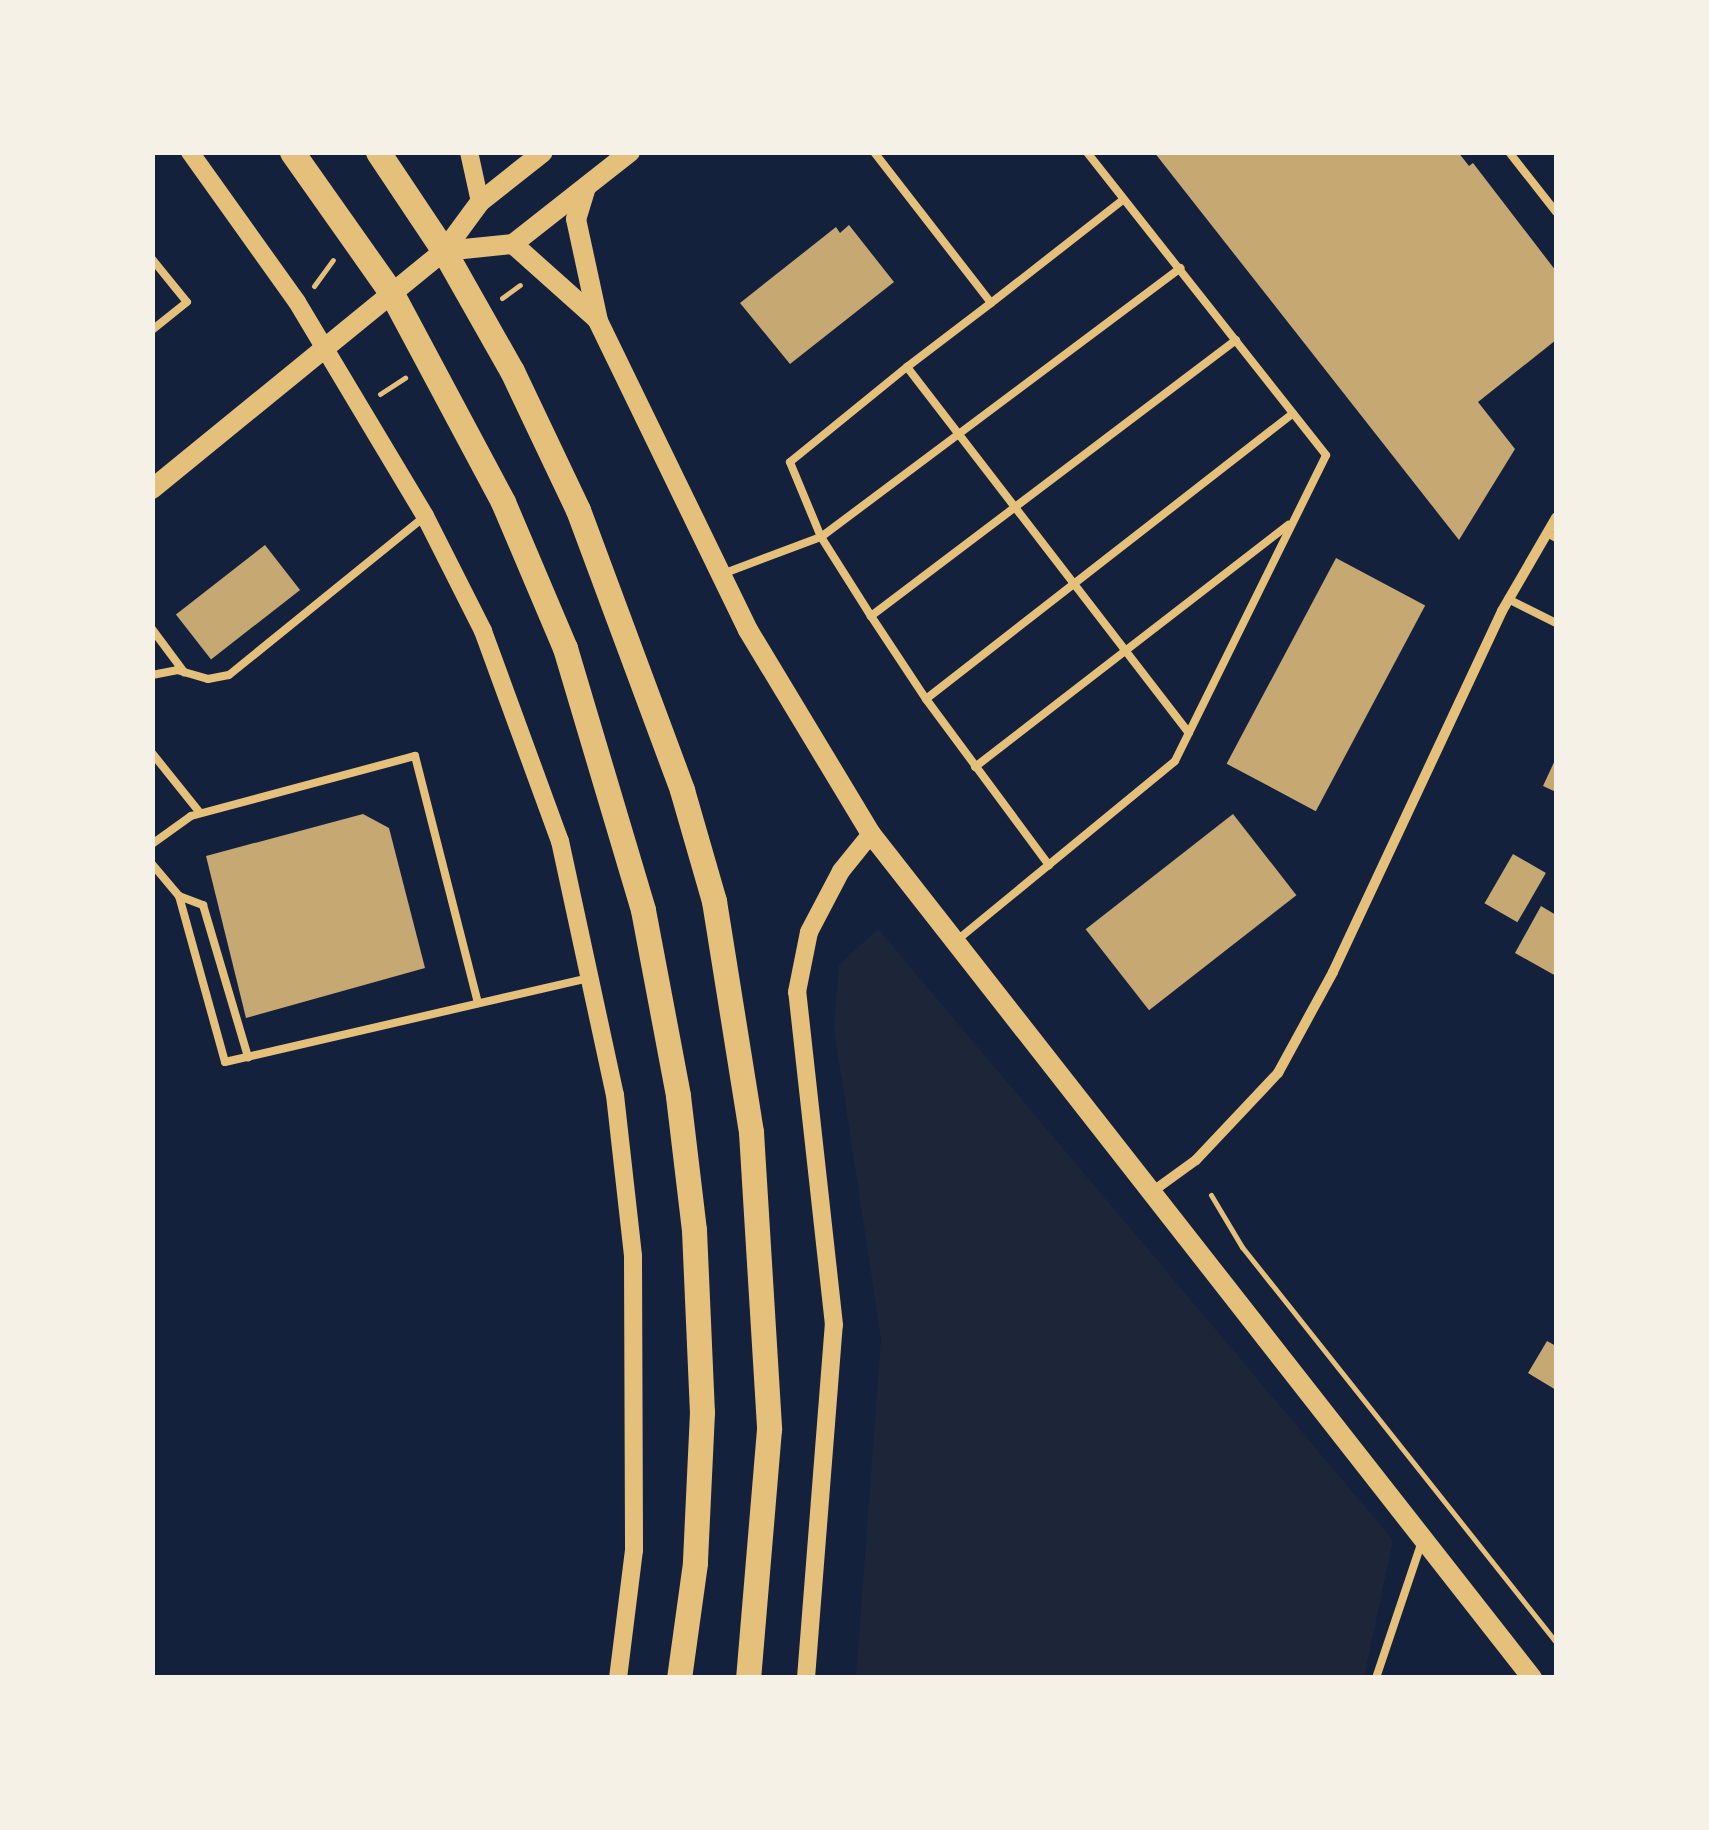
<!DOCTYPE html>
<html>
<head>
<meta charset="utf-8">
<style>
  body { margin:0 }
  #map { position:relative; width:1709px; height:1830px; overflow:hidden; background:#14213d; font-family:"Source Sans 3",sans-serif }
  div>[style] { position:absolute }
  .green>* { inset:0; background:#1d2539 }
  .building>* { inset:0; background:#c6a872; transform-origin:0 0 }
  .path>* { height:5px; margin:-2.5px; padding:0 2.5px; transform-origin:2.5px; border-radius:2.5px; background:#e5c07b }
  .service>* { height:8px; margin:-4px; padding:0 4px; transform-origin:4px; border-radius:4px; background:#e5c07b }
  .minor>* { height:10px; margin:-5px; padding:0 5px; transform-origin:5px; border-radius:5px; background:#e5c07b }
  .tertiary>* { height:18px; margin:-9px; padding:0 9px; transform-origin:9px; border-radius:9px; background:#e5c07b }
  .secondary>* { height:20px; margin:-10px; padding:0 10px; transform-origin:10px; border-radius:10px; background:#e5c07b }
  .primary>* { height:25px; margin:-12.5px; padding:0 12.5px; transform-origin:12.5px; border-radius:12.5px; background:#e5c07b }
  span { translate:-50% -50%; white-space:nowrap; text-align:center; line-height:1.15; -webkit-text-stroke:8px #f6f1e7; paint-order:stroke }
  .frame { position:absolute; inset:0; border:155px solid #f6f1e7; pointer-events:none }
</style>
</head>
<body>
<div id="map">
  <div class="green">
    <i style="clip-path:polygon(878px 929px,1393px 1540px,1364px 1677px,856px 1677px,881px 1339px,834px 1028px,839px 965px)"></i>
  </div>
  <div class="building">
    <i style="clip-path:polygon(1154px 152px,1458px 152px,1469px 166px,1473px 163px,1556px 271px,1556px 340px,1478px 402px,1515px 449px,1459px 540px)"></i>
    <i style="clip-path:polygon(849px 225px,894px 282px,790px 364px,740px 303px,836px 227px,840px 233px)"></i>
    <i style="left:265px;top:545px;width:57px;height:113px;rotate:52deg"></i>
    <i style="left:1336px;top:558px;width:101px;height:233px;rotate:28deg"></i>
    <i style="clip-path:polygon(1556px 758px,1556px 792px,1543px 786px)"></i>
    <i style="clip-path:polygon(363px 814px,389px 828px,425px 968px,246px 1018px,206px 856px)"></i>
    <i style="left:1233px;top:814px;width:103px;height:187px;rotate:52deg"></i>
    <i style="left:1513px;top:854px;width:38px;height:57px;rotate:30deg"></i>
    <i style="clip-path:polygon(1541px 906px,1556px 915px,1556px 976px,1515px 953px)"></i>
    <i style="clip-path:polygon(1547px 1341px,1556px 1346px,1556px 1390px,1528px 1373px)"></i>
  </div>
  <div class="path">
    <i style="left:314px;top:286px;width:32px;rotate:-54deg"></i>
    <i style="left:502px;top:298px;width:22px;rotate:-36deg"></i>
    <i style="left:380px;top:394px;width:30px;rotate:-33deg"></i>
    <i style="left:1211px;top:1195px;width:61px;rotate:59.2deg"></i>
    <i style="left:1242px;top:1247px;width:505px;rotate:51.52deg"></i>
  </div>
  <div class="service">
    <i style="left:874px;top:152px;width:191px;rotate:52.2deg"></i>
    <i style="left:991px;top:303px;width:167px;rotate:-38deg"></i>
    <i style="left:1509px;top:152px;width:76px;rotate:51.9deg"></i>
    <i style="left:152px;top:259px;width:55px;rotate:50.9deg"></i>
    <i style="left:187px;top:302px;width:45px;rotate:141.3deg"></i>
    <i style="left:1236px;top:340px;width:458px;rotate:142.9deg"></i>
    <i style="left:871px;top:616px;width:100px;rotate:56.5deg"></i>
    <i style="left:926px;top:699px;width:465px;rotate:-37.9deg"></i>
    <i style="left:907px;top:367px;width:106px;rotate:-37.3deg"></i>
    <i style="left:1547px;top:533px;width:10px;rotate:29deg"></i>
    <i style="left:725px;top:573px;width:103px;rotate:-20.6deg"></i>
    <i style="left:821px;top:537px;width:449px;rotate:-36.8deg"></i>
    <i style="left:1508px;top:599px;width:54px;rotate:26.6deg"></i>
    <i style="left:871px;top:616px;width:93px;rotate:-122.3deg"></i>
    <i style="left:821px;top:537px;width:81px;rotate:-112.5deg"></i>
    <i style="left:790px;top:462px;width:151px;rotate:-39.1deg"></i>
    <i style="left:907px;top:367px;width:462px;rotate:52.4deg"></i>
    <i style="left:152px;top:629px;width:54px;rotate:53.3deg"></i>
    <i style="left:152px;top:675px;width:25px;rotate:-11deg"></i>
    <i style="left:177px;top:670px;width:32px;rotate:16deg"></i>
    <i style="left:208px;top:679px;width:21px;rotate:-11deg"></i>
    <i style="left:229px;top:675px;width:252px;rotate:-39deg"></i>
    <i style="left:926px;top:699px;width:207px;rotate:53.5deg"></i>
    <i style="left:152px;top:753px;width:77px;rotate:51.3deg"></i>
    <i style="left:975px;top:767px;width:396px;rotate:-37.7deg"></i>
    <i style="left:152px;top:844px;width:48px;rotate:-35.7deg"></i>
    <i style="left:191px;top:816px;width:232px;rotate:-15deg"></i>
    <i style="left:415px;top:756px;width:255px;rotate:75.7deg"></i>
    <i style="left:152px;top:864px;width:42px;rotate:49.8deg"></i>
    <i style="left:179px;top:896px;width:172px;rotate:74.5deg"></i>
    <i style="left:225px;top:1062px;width:373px;rotate:-13deg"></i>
    <i style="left:179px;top:896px;width:26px;rotate:21deg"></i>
    <i style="left:203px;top:905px;width:159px;rotate:73.5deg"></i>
    <i style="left:956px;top:941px;width:283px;rotate:-39.4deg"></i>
    <i style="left:1175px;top:761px;width:341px;rotate:-63.7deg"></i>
    <i style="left:1326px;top:455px;width:386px;rotate:-128.3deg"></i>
    <i style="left:1376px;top:1678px;width:141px;rotate:-71.4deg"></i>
  </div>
  <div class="minor">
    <i style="left:1149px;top:1194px;width:58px;rotate:-35.9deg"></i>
    <i style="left:1196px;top:1160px;width:120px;rotate:-46.7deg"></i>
    <i style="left:1278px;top:1073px;width:115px;rotate:-61.4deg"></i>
    <i style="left:1333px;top:972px;width:399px;rotate:-64.9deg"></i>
    <i style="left:1502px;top:611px;width:108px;rotate:-59.9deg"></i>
  </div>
  <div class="tertiary">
    <i style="left:190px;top:152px;width:184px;rotate:54.5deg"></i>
    <i style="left:297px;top:302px;width:249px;rotate:59.1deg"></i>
    <i style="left:425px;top:516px;width:129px;rotate:63.2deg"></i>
    <i style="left:483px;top:631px;width:224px;rotate:69.9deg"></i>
    <i style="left:560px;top:841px;width:260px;rotate:77.8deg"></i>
    <i style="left:615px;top:1095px;width:162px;rotate:83.6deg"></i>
    <i style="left:633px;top:1256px;width:294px;rotate:89.8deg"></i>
    <i style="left:634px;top:1550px;width:129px;rotate:97.1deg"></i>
    <i style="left:469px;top:152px;width:51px;rotate:77.6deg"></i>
    <i style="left:806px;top:1678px;width:354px;rotate:-85.5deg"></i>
    <i style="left:834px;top:1325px;width:335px;rotate:-96.3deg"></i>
    <i style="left:797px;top:992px;width:61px;rotate:-78.7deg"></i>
    <i style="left:809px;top:932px;width:69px;rotate:-62.3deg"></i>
    <i style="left:841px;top:871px;width:48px;rotate:-51deg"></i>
  </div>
  <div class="secondary">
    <i style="left:586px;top:187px;width:34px;rotate:107deg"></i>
    <i style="left:576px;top:219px;width:104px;rotate:77.8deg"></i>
    <i style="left:598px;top:321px;width:343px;rotate:64.1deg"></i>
    <i style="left:748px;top:630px;width:238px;rotate:58.9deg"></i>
    <i style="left:871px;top:834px;width:1072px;rotate:51.93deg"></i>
    <i style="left:513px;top:244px;width:113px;rotate:41.8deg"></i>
    <i style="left:444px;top:251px;width:69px;rotate:-5.8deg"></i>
    <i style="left:513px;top:244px;width:149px;rotate:-38.2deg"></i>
    <i style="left:152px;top:489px;width:377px;rotate:-39.2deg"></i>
    <i style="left:444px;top:251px;width:61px;rotate:-53.7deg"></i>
    <i style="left:480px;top:202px;width:80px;rotate:-38.4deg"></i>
  </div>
  <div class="primary">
    <i style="left:292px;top:152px;width:174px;rotate:54.8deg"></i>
    <i style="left:392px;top:294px;width:236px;rotate:61.9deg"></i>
    <i style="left:503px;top:502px;width:159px;rotate:67deg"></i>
    <i style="left:565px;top:648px;width:273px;rotate:73.4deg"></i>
    <i style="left:643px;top:910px;width:189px;rotate:79.3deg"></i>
    <i style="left:678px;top:1096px;width:135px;rotate:83.2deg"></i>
    <i style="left:694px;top:1230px;width:182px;rotate:87.5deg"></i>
    <i style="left:702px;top:1412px;width:151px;rotate:92.7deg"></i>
    <i style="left:695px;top:1563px;width:116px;rotate:97.9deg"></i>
    <i style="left:378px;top:152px;width:119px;rotate:56.3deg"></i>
    <i style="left:444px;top:251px;width:138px;rotate:60.5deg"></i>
    <i style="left:512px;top:371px;width:154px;rotate:64.6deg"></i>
    <i style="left:578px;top:510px;width:299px;rotate:69.6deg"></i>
    <i style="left:682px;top:790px;width:116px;rotate:73.9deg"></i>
    <i style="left:714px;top:901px;width:234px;rotate:80.9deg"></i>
    <i style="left:751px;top:1132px;width:298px;rotate:86.5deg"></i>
    <i style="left:769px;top:1429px;width:250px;rotate:94.8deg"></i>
  </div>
  <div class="frame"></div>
</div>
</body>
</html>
